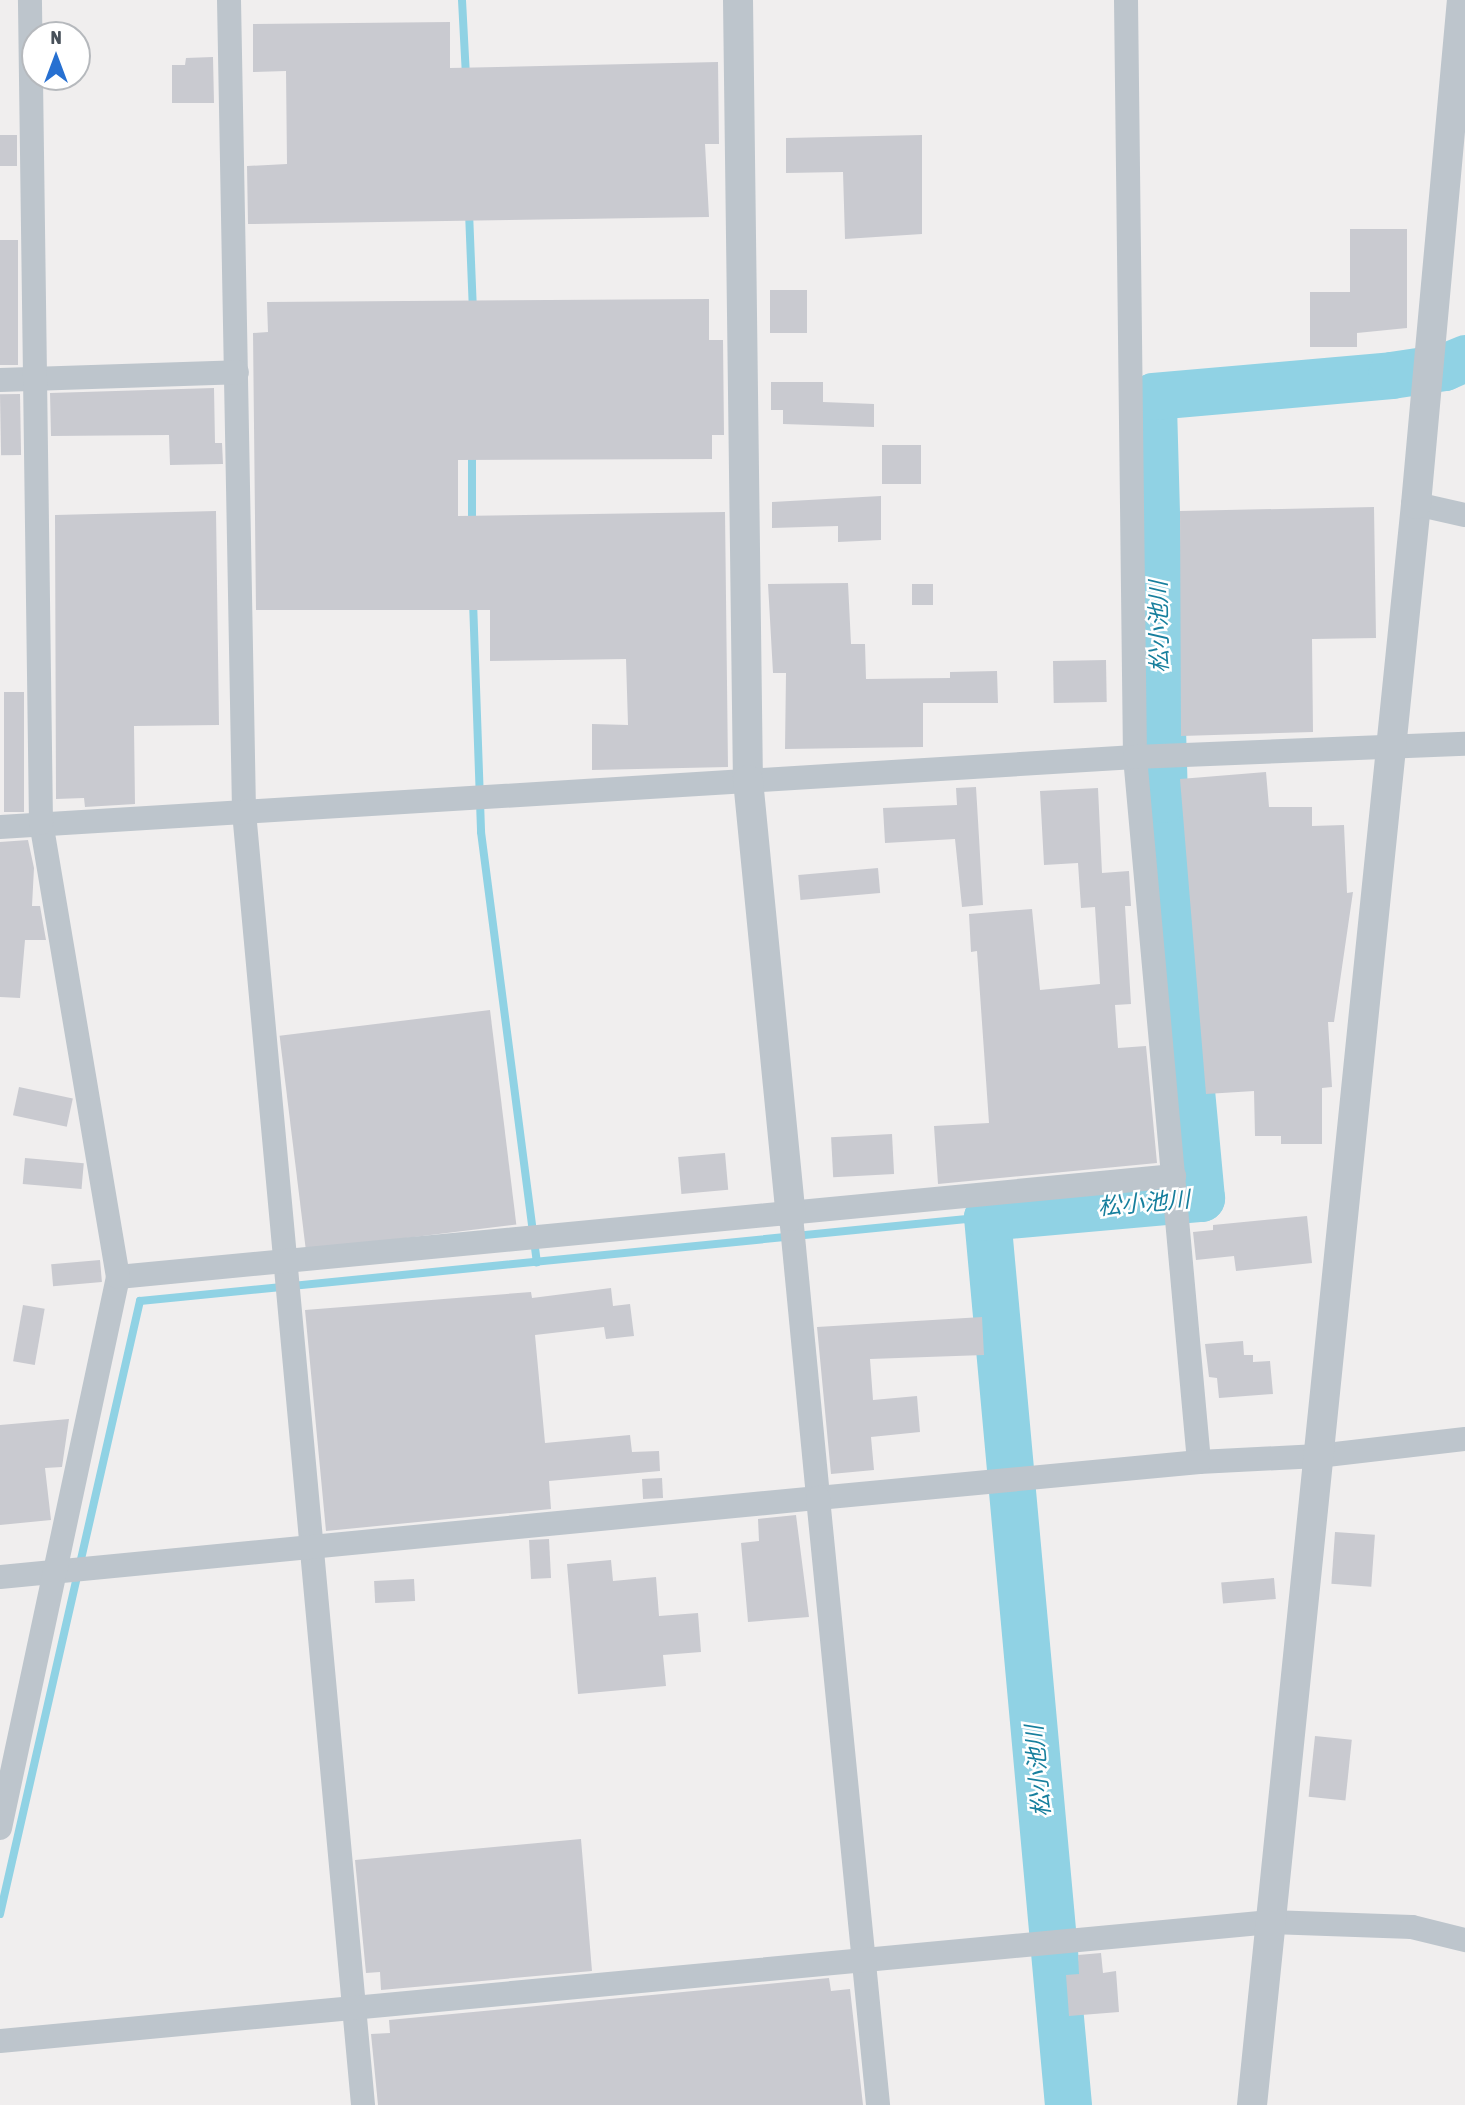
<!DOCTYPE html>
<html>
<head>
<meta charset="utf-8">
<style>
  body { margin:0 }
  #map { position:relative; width:1465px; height:2105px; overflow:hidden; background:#f0eeee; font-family:"Asap Condensed","Noto Sans JP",sans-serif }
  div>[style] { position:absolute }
  .stream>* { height:8px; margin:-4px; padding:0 4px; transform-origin:4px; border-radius:4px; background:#90d2e4 }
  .river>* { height:47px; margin:-23.5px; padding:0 23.5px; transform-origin:23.5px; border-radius:23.5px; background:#90d2e4 }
  .building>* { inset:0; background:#c9cad0; transform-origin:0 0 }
  .minor>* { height:24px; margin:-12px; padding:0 12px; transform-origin:12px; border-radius:12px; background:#bdc5cc }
  .tertiary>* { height:30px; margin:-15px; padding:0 15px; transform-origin:15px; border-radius:15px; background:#bdc5cc }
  span { translate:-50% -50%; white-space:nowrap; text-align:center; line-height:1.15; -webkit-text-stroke:5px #fff; paint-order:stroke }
  .water-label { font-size:23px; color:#177f9d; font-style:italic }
  .north { position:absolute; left:21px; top:21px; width:70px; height:70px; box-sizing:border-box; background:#fff; border:2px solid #b6b9bd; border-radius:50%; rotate:0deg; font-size:19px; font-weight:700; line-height:28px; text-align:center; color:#48515a }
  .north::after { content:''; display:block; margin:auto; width:24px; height:32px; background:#2770d1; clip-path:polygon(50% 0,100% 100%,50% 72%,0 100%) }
</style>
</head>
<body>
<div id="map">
  <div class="stream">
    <i style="left:462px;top:0;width:77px;rotate:87deg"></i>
    <i style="left:469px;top:212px;width:99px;rotate:87.7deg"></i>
    <i style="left:472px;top:450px;width:75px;rotate:90deg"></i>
    <i style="left:473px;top:601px;width:231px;rotate:88deg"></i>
    <i style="left:481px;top:832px;width:434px;rotate:82.6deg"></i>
    <i style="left:0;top:1914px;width:629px;rotate:-77.14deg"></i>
    <i style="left:140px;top:1301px;width:851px;rotate:-5.66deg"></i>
  </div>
  <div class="river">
    <i style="left:1068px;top:2105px;width:892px;rotate:-95.21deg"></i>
    <i style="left:987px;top:1217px;width:215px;rotate:-5.1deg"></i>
    <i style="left:1201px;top:1198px;width:401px;rotate:-95.3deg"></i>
    <i style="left:1164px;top:799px;width:403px;rotate:-91.6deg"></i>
    <i style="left:1153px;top:396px;width:239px;rotate:-5deg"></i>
    <i style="left:1391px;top:375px;width:54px;rotate:-8.6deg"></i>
    <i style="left:1444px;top:367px;width:23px;rotate:-23deg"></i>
  </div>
  <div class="building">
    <i style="clip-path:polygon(450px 22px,450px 68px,718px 62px,719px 144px,705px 144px,709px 217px,248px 224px,247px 166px,287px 164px,286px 71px,253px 72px,253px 24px)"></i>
    <i style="clip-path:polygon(213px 57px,214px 103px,172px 103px,172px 65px,185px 65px,186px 58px)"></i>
    <i style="left:0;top:135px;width:17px;height:31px"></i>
    <i style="clip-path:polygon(922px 135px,922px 234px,845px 239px,843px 172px,786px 173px,786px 138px)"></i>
    <i style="clip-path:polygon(1350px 229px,1407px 229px,1407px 328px,1357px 333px,1357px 347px,1310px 347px,1310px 292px,1350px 292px)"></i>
    <i style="left:0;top:240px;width:18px;height:125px"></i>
    <i style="left:770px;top:290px;width:37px;height:43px"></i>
    <i style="clip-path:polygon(709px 299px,709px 340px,723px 340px,724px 435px,712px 435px,712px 459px,458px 460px,458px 516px,725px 512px,728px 767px,592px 770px,592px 724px,628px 725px,626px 659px,490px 661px,490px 610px,256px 610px,253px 333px,268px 332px,267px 302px)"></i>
    <i style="clip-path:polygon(771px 382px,823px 382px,823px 402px,874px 404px,874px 427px,783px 424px,783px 410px,771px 410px)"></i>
    <i style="clip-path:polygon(214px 388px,215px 443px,222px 443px,223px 464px,170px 465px,169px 435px,51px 436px,50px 393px)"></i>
    <i style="left:20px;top:394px;width:61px;height:20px;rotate:89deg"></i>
    <i style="left:882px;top:445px;width:39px;height:39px"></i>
    <i style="clip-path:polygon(881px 496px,881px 540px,838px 542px,838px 526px,772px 528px,772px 502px)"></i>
    <i style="clip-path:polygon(1374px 507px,1376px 638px,1312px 639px,1313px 732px,1181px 736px,1180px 511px)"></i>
    <i style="clip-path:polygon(216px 511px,219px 725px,134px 726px,135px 804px,85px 807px,84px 798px,56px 799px,55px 515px)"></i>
    <i style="clip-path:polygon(848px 583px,851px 644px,865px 644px,866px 679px,950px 678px,950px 672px,997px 671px,998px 703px,923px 703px,923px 747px,785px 749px,786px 673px,773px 673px,768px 584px)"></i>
    <i style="left:912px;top:584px;width:21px;height:21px"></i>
    <i style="left:1106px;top:660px;width:42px;height:53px;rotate:89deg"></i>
    <i style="left:4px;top:692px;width:20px;height:120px"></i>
    <i style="clip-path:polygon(1266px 772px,1269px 807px,1312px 807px,1312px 826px,1344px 825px,1347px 893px,1353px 892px,1334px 1022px,1328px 1022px,1332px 1087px,1322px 1088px,1322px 1144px,1281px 1144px,1281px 1136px,1255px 1136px,1254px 1091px,1206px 1094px,1180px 779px)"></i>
    <i style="clip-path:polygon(976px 787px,983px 905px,962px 907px,955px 839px,885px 843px,883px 808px,957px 805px,956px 788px)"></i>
    <i style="clip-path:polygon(1098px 788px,1102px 873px,1129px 871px,1131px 906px,1125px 906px,1131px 1004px,1115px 1005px,1118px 1048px,1146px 1046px,1157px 1163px,938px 1184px,934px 1126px,989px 1123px,977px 951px,971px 952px,969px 914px,1032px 909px,1040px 990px,1100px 984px,1095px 907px,1081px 908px,1078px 863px,1044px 865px,1040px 791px)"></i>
    <i style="clip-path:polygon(28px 840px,34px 868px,32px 906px,40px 906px,46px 940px,25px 940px,20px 998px,0 997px,0 842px)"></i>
    <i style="left:878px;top:868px;width:25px;height:80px;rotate:85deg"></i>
    <i style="left:490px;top:1010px;width:216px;height:212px;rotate:83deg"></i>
    <i style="left:19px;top:1087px;width:55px;height:29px;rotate:12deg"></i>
    <i style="left:892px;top:1134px;width:40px;height:61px;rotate:87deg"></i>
    <i style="left:725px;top:1153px;width:37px;height:47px;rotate:85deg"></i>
    <i style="left:25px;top:1158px;width:59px;height:26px;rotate:5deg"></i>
    <i style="clip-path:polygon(1307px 1216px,1312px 1263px,1236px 1271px,1234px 1256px,1196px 1260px,1193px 1232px,1213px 1230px,1213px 1225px)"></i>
    <i style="left:100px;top:1260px;width:22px;height:49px;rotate:85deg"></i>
    <i style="clip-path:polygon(611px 1288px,613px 1306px,630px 1304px,634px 1336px,606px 1339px,604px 1327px,535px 1335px,545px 1443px,630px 1435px,632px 1452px,659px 1451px,660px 1471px,549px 1481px,551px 1509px,326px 1531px,305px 1310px,531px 1292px,532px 1298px)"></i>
    <i style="left:23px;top:1305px;width:22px;height:57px;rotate:10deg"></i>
    <i style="clip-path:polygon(982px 1317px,984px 1355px,870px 1359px,873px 1400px,917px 1396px,920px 1432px,871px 1437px,874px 1470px,831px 1474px,817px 1327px)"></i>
    <i style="clip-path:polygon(1243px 1341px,1244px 1355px,1253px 1355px,1253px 1362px,1270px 1361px,1273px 1394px,1219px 1398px,1217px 1378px,1209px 1377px,1205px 1344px)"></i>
    <i style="clip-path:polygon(69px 1419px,62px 1467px,45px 1468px,51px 1520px,0 1525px,0 1425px)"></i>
    <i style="left:662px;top:1478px;width:20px;height:20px;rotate:87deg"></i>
    <i style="clip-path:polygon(796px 1515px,809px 1617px,748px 1622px,741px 1543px,759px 1541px,758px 1519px)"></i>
    <i style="left:1335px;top:1532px;width:40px;height:52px;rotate:4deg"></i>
    <i style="left:549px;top:1539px;width:39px;height:20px;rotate:87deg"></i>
    <i style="clip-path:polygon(611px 1560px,613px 1581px,656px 1577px,659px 1616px,698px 1613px,701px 1652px,663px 1655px,666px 1686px,578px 1694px,567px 1564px)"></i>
    <i style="left:1274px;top:1578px;width:21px;height:53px;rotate:85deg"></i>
    <i style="left:414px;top:1579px;width:22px;height:40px;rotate:87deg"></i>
    <i style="left:1315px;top:1736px;width:37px;height:61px;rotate:6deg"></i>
    <i style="clip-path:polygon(581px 1839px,592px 1971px,381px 1990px,380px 1972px,366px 1973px,355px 1860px)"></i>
    <i style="clip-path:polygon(1101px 1953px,1103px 1973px,1116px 1971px,1119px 2012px,1069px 2016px,1066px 1975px,1079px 1974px,1078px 1955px)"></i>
    <i style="clip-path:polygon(829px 1978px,831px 1991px,850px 1989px,863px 2105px,378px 2105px,371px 2034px,390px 2033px,389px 2020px)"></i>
  </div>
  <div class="minor">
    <i style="left:229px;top:0;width:812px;rotate:88.94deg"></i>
    <i style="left:244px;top:812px;width:1298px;rotate:84.74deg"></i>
    <i style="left:1126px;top:0;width:757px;rotate:89.32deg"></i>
    <i style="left:1135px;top:757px;width:708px;rotate:84.81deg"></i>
    <i style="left:1199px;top:1462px;width:119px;rotate:-2.9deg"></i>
    <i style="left:1318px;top:1456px;width:148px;rotate:-6.6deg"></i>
    <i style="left:0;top:380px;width:237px;rotate:-1.9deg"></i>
    <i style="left:1416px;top:504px;width:50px;rotate:12.7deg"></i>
    <i style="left:0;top:827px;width:1137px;rotate:-3.53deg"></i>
    <i style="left:1135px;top:757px;width:330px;rotate:-2.3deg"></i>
    <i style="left:791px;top:1216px;width:283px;rotate:84.5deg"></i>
    <i style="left:818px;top:1498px;width:383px;rotate:-5.4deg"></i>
    <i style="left:118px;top:1277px;width:1061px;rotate:-5.46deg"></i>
    <i style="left:0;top:1577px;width:822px;rotate:-5.52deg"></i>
    <i style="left:818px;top:1498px;width:610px;rotate:84.35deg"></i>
    <i style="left:0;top:1828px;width:563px;rotate:-77.91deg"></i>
    <i style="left:118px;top:1277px;width:460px;rotate:-99.6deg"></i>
    <i style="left:41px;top:823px;width:823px;rotate:-90.77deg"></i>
    <i style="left:0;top:2041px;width:1276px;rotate:-5.35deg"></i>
    <i style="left:1270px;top:1922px;width:142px;rotate:2deg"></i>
    <i style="left:1412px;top:1927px;width:55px;rotate:13.8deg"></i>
  </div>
  <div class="tertiary">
    <i style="left:738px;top:0;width:780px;rotate:89.27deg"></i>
    <i style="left:748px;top:780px;width:438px;rotate:84.4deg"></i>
    <i style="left:1252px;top:2105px;width:1609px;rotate:-84.15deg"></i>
    <i style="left:1416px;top:504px;width:506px;rotate:-84.79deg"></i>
  </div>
  <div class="water-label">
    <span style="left:1159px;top:627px;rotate:-91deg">松小池川</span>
    <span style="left:1144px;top:1203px;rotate:-5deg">松小池川</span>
    <span style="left:1038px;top:1771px;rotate:-95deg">松小池川</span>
  </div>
  <div class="north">N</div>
</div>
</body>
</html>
